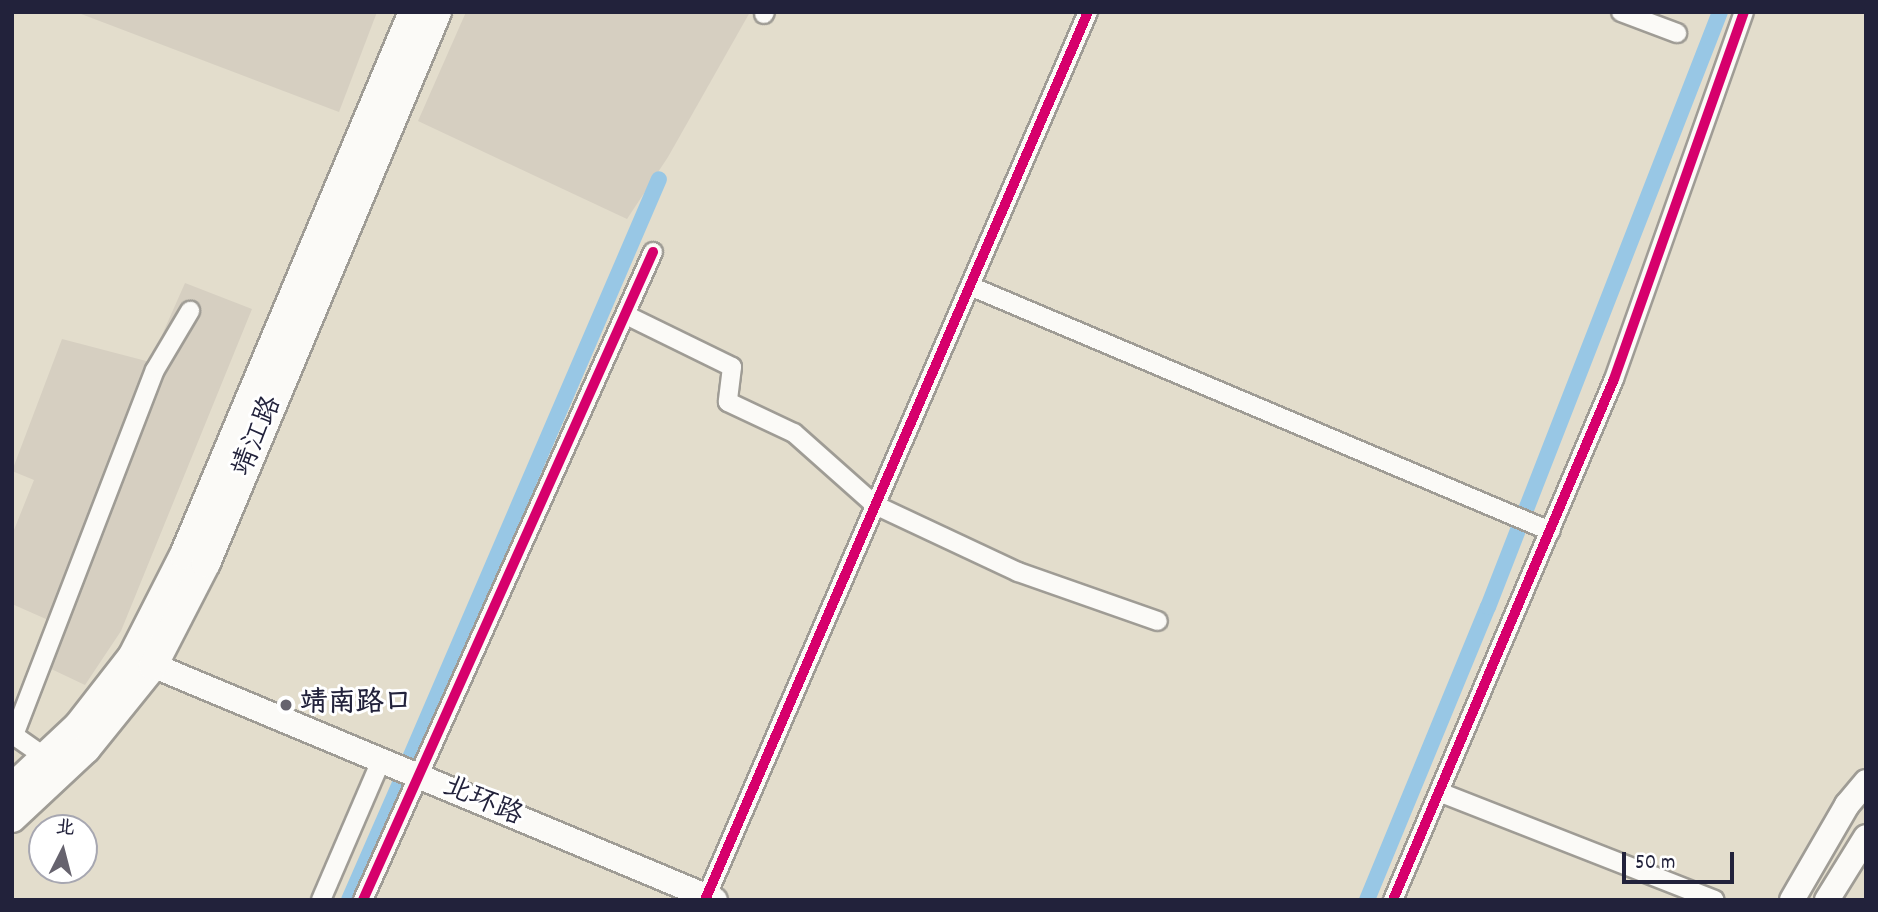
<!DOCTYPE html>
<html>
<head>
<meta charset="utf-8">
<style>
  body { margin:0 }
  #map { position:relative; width:1878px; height:912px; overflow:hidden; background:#e3ddcc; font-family:Dekko,"LXGW WenKai TC",sans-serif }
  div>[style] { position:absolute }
  .industrial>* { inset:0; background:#d6cfc1 }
  .canal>* { height:16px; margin:-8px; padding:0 8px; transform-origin:8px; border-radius:8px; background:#98c7e5 }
  .roads { filter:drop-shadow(2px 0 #9f9c95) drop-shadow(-2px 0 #9f9c95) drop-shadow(0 2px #9f9c95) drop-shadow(0 -2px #9f9c95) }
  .minor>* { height:18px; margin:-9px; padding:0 9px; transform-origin:9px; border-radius:9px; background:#fbfaf7 }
  .secondary>* { height:24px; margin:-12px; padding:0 12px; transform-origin:12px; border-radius:12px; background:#fbfaf7 }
  .primary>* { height:28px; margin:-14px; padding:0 14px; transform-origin:14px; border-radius:14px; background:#fbfaf7 }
  .cycleway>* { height:10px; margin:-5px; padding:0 5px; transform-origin:5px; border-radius:5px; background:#d6006c }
  .dots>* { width:19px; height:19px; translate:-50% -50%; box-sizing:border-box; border:4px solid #fff; border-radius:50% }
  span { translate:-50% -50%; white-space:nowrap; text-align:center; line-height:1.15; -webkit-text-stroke:6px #fff; paint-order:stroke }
  .street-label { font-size:28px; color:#22223b }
  .poi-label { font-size:28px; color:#22223b; font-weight:700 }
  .left { translate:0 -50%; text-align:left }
  .frame { position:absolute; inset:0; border:14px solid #22223b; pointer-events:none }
  .north { position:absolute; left:28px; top:814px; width:70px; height:70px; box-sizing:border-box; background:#fff; border:2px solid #a7a7b1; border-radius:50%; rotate:6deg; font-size:19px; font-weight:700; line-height:28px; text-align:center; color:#22223b }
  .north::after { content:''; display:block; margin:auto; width:24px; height:32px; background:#66636e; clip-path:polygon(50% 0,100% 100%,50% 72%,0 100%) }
  .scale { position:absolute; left:1622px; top:852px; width:112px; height:32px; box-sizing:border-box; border:4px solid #22223b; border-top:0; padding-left:9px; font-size:21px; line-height:24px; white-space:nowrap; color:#22223b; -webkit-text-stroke:5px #fff; paint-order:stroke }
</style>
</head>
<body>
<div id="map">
  <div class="industrial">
    <i style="clip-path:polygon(76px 12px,377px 12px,339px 112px)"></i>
    <i style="clip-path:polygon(466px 12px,750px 12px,668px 157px,627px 219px,418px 121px)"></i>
    <i style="clip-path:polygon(185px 283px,252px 309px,121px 631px,85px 685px,47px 667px,64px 627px,12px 604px,12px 535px,34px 480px,12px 471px,62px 339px,150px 362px)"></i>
  </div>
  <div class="canal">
    <i style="left:410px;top:758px;width:630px;rotate:-66.73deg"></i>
    <i style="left:349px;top:900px;width:128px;rotate:-66.4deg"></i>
    <i style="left:1367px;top:900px;width:317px;rotate:-67.6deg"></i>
    <i style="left:1488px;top:607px;width:639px;rotate:-68.7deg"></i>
  </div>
  <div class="roads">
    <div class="minor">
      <i style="left:1621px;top:12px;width:60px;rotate:20.6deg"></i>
      <i style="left:764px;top:14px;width:2px;rotate:-63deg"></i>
      <i style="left:970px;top:286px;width:630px;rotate:22.9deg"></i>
      <i style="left:626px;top:315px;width:118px;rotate:26.1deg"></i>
      <i style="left:732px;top:367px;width:35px;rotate:97deg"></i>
      <i style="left:728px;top:402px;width:73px;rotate:25.2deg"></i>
      <i style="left:794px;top:433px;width:108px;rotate:41.6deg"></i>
      <i style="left:875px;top:505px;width:158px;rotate:25.1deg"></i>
      <i style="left:1018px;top:572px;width:148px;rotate:19.3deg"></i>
      <i style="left:12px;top:734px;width:40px;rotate:34.9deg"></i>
      <i style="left:14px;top:735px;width:391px;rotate:-68.9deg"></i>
      <i style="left:155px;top:370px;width:69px;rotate:-59.3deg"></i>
      <i style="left:1439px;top:792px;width:296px;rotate:21.4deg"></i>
      <i style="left:321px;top:900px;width:151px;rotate:-66.7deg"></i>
      <i style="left:363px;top:900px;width:710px;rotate:-65.89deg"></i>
      <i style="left:705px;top:900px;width:967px;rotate:-66.67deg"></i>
      <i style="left:1393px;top:900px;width:566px;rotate:-67.01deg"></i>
      <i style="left:1614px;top:379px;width:389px;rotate:-70.5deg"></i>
    </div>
    <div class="secondary">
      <i style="left:138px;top:659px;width:625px;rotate:22.67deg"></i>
      <i style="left:1792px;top:900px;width:110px;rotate:-59.9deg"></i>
      <i style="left:1847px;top:805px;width:30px;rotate:-50deg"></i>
      <i style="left:1827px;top:900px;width:74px;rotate:-58.2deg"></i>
    </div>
    <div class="primary">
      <i style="left:12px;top:788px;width:91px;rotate:-43.2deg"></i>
      <i style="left:78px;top:726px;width:88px;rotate:-52deg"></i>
      <i style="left:132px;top:657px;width:114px;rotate:-63deg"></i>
      <i style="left:184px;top:555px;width:589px;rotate:-67.13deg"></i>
      <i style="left:12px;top:818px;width:101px;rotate:-43deg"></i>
      <i style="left:86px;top:749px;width:107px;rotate:-51.1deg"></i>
      <i style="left:153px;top:666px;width:116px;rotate:-62.8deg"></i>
      <i style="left:206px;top:563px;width:597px;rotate:-67.25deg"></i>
    </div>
  </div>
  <div class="cycleway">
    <i style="left:363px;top:900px;width:710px;rotate:-65.89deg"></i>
    <i style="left:705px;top:900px;width:967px;rotate:-66.67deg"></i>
    <i style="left:1393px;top:900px;width:566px;rotate:-67.01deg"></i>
    <i style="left:1614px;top:379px;width:389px;rotate:-70.5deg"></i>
  </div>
  <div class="dots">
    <i style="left:286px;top:705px;background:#66636e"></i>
  </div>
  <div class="street-label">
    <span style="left:259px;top:437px;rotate:-67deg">靖江路</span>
    <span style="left:482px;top:803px;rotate:23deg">北环路</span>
  </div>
  <div class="poi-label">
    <span class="left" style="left:300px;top:705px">靖南路口</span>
  </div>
  <div class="frame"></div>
  <div class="north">北</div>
  <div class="scale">50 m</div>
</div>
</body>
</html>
